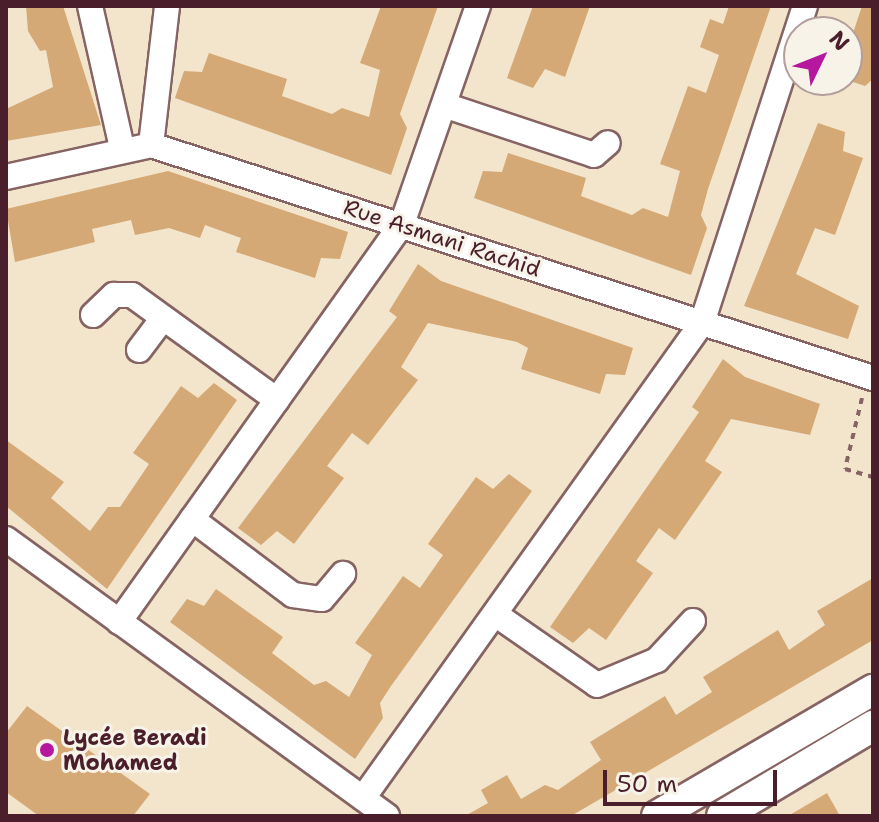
<!DOCTYPE html>
<html>
<head>
<meta charset="utf-8">
<style>
  body { margin:0 }
  #map { position:relative; width:879px; height:822px; overflow:hidden; background:#f2e5cc; font-family:"Shantell Sans",sans-serif }
  div>[style] { position:absolute }
  .building>* { inset:0; background:#d5a976 }
  .path>* { height:4px; margin-top:-2px; transform-origin:0; background:repeating-linear-gradient(90deg,#856463 0 6px,transparent 0 12px) }
  .roads { filter:drop-shadow(2px 0 #856463) drop-shadow(-2px 0 #856463) drop-shadow(0 2px #856463) drop-shadow(0 -2px #856463) }
  .minor>* { height:24px; margin:-12px; padding:0 12px; transform-origin:12px; border-radius:12px; background:#fff }
  .major>* { height:30px; margin:-15px; padding:0 15px; transform-origin:15px; border-radius:15px; background:#fff }
  .dots>* { width:22px; height:22px; translate:-50% -50%; box-sizing:border-box; border:4px solid #f7f3e8; border-radius:50% }
  span { translate:-50% -50%; white-space:nowrap; text-align:center; line-height:1.15; -webkit-text-stroke:6px #f7f3e8; paint-order:stroke }
  .street-label { font-size:22px; color:#4a1f2b }
  .poi-label { font-size:22px; color:#4a1f2b; font-weight:700 }
  .left { translate:0 -50%; text-align:left }
  .frame { position:absolute; inset:0; border:8px solid #4a1f2b; pointer-events:none }
  .north { position:absolute; left:783px; top:16px; width:80px; height:80px; box-sizing:border-box; background:#f7f3e8; border:2px solid #b29e9c; border-radius:50%; rotate:47deg; font-size:22px; font-weight:700; line-height:32px; text-align:center; color:#4a1f2b }
  .north::after { content:''; display:block; margin:auto; width:28px; height:36px; background:#b5179e; clip-path:polygon(50% 0,100% 100%,50% 72%,0 100%) }
  .scale { position:absolute; left:603px; top:770px; width:174px; height:36px; box-sizing:border-box; border:4px solid #4a1f2b; border-top:0; padding-left:10px; font-size:24px; line-height:28px; white-space:nowrap; color:#4a1f2b; -webkit-text-stroke:6px #f7f3e8; paint-order:stroke }
</style>
</head>
<body>
<div id="map">
  <div class="building">
    <i style="clip-path:polygon(26px 6px,63px 6px,101px 125px,6px 141px,6px 109px,53px 87px,46px 50px,40px 51px,28px 31px)"></i>
    <i style="clip-path:polygon(381px 6px,438px 6px,400px 114px,407px 128px,391px 175px,175px 98px,184px 71px,202px 72px,209px 53px,287px 79px,282px 96px,332px 114px,342px 108px,369px 117px,380px 70px,360px 63px)"></i>
    <i style="clip-path:polygon(533px 6px,590px 6px,565px 77px,545px 69px,533px 88px,507px 78px)"></i>
    <i style="clip-path:polygon(729px 6px,771px 6px,708px 189px,701px 215px,707px 228px,691px 275px,474px 198px,483px 171px,502px 172px,508px 153px,586px 178px,581px 196px,632px 215px,643px 208px,668px 217px,680px 171px,660px 164px,688px 86px,706px 93px,719px 55px,700px 47px,710px 19px,723px 24px)"></i>
    <i style="clip-path:polygon(862px 6px,873px 6px,873px 79px,865px 86px,847px 80px,847px 51px)"></i>
    <i style="clip-path:polygon(818px 123px,845px 132px,843px 151px,863px 158px,835px 235px,815px 228px,796px 274px,859px 306px,848px 339px,744px 306px)"></i>
    <i style="clip-path:polygon(168px 171px,348px 232px,340px 259px,321px 258px,315px 278px,236px 252px,241px 238px,205px 225px,200px 238px,169px 228px,135px 235px,131px 220px,92px 229px,95px 242px,15px 262px,6px 209px)"></i>
    <i style="clip-path:polygon(418px 264px,441px 281px,633px 348px,625px 375px,606px 374px,600px 394px,521px 369px,528px 348px,517px 342px,428px 323px,401px 367px,418px 380px,368px 445px,352px 433px,327px 466px,344px 478px,294px 544px,277px 531px,261px 545px,238px 528px,397px 317px,389px 311px)"></i>
    <i style="clip-path:polygon(723px 359px,745px 377px,820px 404px,810px 435px,731px 419px,705px 461px,722px 472px,675px 540px,659px 528px,636px 561px,653px 573px,622px 617px,606px 640px,589px 628px,573px 643px,550px 627px,699px 412px,692px 407px)"></i>
    <i style="clip-path:polygon(214px 383px,237px 400px,107px 589px,6px 506px,6px 440px,64px 482px,51px 498px,90px 531px,108px 507px,120px 507px,149px 464px,133px 453px,181px 386px,198px 398px)"></i>
    <i style="clip-path:polygon(509px 474px,532px 491px,391px 686px,380px 703px,383px 718px,355px 759px,170px 622px,187px 599px,204px 606px,216px 589px,283px 637px,272px 653px,314px 685px,326px 681px,349px 697px,372px 655px,355px 643px,403px 576px,420px 588px,443px 555px,428px 544px,476px 477px,493px 489px)"></i>
    <i style="clip-path:polygon(873px 578px,873px 640px,571px 816px,465px 816px,488px 803px,481px 790px,507px 775px,521px 799px,545px 785px,558px 790px,601px 760px,590px 742px,665px 696px,676px 715px,712px 692px,703px 677px,778px 630px,789px 650px,825px 625px,817px 611px)"></i>
    <i style="clip-path:polygon(27px 706px,150px 794px,133px 816px,39px 816px,6px 792px,6px 733px)"></i>
    <i style="clip-path:polygon(827px 793px,840px 816px,788px 816px)"></i>
  </div>
  <div class="path">
    <i style="left:862px;top:398px;width:73px;rotate:103.5deg"></i>
    <i style="left:845px;top:469px;width:29px;rotate:16deg"></i>
  </div>
  <div class="roads">
    <div class="minor">
      <i style="left:90px;top:6px;width:146px;rotate:77.3deg"></i>
      <i style="left:444px;top:105px;width:158px;rotate:18.4deg"></i>
      <i style="left:594px;top:155px;width:18px;rotate:-41deg"></i>
      <i style="left:151px;top:145px;width:140px;rotate:-83.4deg"></i>
      <i style="left:6px;top:177px;width:148px;rotate:-12.4deg"></i>
      <i style="left:151px;top:145px;width:759px;rotate:17.89deg"></i>
      <i style="left:93px;top:315px;width:29px;rotate:-44deg"></i>
      <i style="left:114px;top:295px;width:18px"></i>
      <i style="left:132px;top:295px;width:179px;rotate:35.9deg"></i>
      <i style="left:139px;top:350px;width:40px;rotate:-53deg"></i>
      <i style="left:192px;top:519px;width:126px;rotate:37deg"></i>
      <i style="left:293px;top:595px;width:29px;rotate:8deg"></i>
      <i style="left:322px;top:599px;width:33px;rotate:-50deg"></i>
      <i style="left:6px;top:539px;width:471px;rotate:36deg"></i>
      <i style="left:495px;top:614px;width:124px;rotate:34.8deg"></i>
      <i style="left:597px;top:685px;width:65px;rotate:-22.6deg"></i>
      <i style="left:657px;top:660px;width:53px;rotate:-47.3deg"></i>
      <i style="left:119px;top:622px;width:488px;rotate:-54.6deg"></i>
      <i style="left:402px;top:224px;width:231px;rotate:-70.8deg"></i>
      <i style="left:363px;top:798px;width:584px;rotate:-54.49deg"></i>
      <i style="left:702px;top:323px;width:333px;rotate:-72deg"></i>
    </div>
    <div class="major">
      <i style="left:657px;top:816px;width:250px;rotate:-30.3deg"></i>
      <i style="left:722px;top:816px;width:176px;rotate:-30.8deg"></i>
    </div>
  </div>
  <div class="dots">
    <i style="left:47px;top:750px;background:#b5179e"></i>
  </div>
  <div class="street-label">
    <span style="left:442px;top:238px;rotate:18deg">Rue Asmani Rachid</span>
  </div>
  <div class="poi-label">
    <span class="left" style="left:63px;top:750px">Lycée Beradi<br>Mohamed</span>
  </div>
  <div class="frame"></div>
  <div class="north">N</div>
  <div class="scale">50 m</div>
</div>
</body>
</html>
